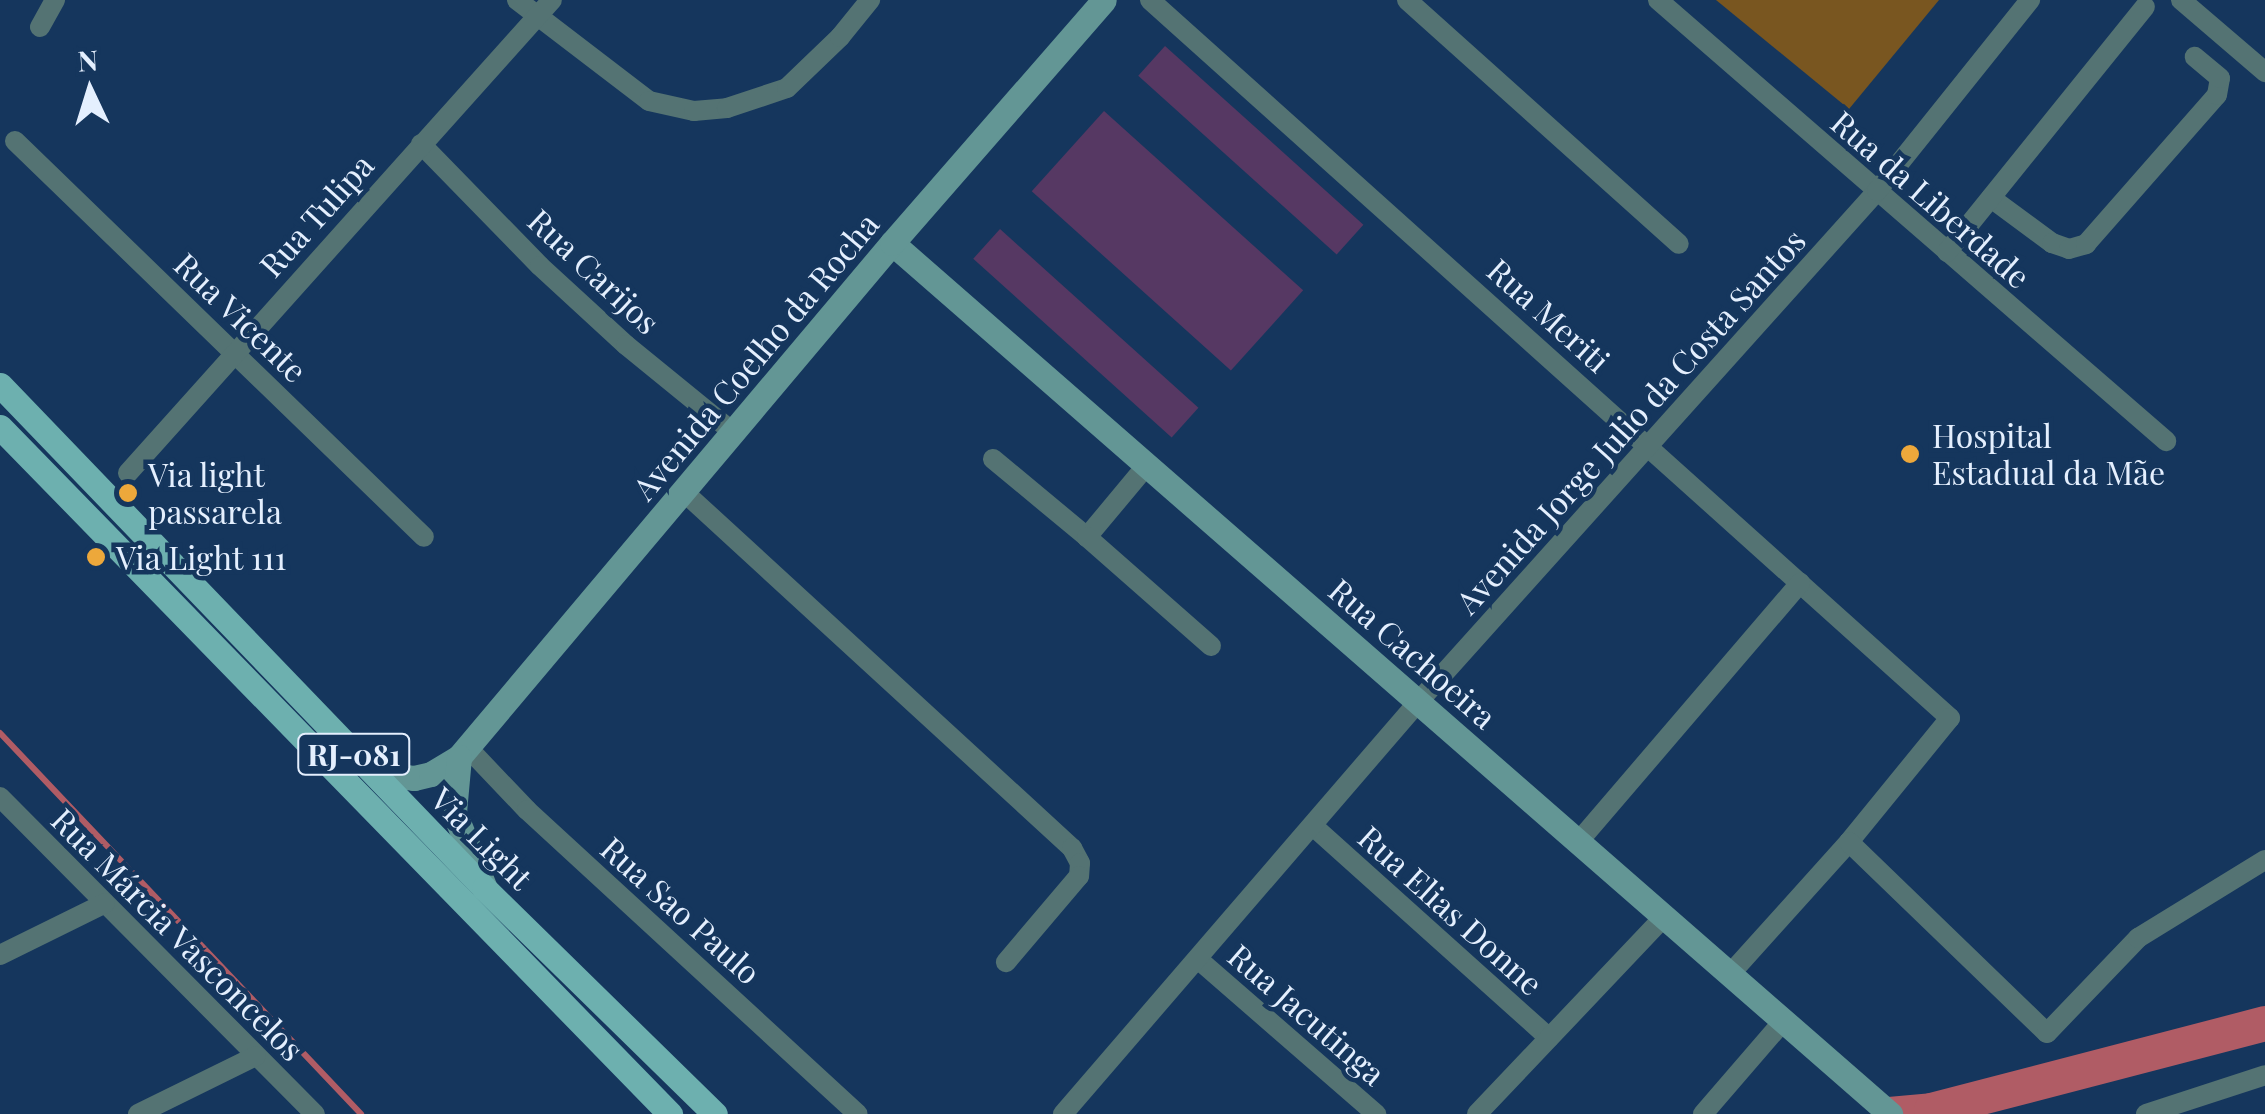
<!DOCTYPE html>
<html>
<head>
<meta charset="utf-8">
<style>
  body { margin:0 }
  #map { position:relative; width:2265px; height:1114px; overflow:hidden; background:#15365d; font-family:"Playfair Display",serif }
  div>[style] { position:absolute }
  .green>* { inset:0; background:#795620 }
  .stream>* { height:6px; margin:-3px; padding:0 3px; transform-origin:3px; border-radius:3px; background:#b05c65 }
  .river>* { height:35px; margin:-17.5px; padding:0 17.5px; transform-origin:17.5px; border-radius:17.5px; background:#b05c65 }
  .building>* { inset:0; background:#563863; transform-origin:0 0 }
  .street>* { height:20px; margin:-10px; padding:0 10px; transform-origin:10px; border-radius:10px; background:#547373 }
  .secondary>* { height:25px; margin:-12.5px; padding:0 12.5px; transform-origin:12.5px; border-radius:12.5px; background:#639695 }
  .primary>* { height:25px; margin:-12.5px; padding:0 12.5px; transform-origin:12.5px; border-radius:12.5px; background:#6db0af }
  .dots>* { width:28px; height:28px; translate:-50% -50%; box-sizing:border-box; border:5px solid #15365d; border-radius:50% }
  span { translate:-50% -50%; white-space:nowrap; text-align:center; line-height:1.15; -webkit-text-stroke:9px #15365d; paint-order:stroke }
  .shield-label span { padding:2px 8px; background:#15365d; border:2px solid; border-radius:8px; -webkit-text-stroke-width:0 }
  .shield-label { font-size:30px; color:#e4effe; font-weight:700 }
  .street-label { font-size:32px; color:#e4effe }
  .poi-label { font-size:32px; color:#e4effe }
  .left { translate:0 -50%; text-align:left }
  .north { position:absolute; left:40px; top:40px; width:100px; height:100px; -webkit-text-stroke:8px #15365d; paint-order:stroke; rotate:356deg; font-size:28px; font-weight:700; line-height:40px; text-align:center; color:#e4effe }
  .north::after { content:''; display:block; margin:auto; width:35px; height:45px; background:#e4effe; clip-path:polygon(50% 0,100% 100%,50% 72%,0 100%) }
</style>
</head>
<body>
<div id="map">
  <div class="green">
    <i style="clip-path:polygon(1716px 0,1939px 0,1849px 109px)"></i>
  </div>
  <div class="stream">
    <i style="left:0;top:733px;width:525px;rotate:46.54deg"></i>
  </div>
  <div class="river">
    <i style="left:1889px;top:1114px;width:42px;rotate:-5.4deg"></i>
    <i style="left:1931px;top:1110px;width:345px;rotate:-14.6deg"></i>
  </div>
  <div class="building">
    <i style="left:1165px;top:46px;width:267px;height:40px;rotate:42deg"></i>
    <i style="left:1104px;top:111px;width:268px;height:108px;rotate:42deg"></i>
    <i style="left:1000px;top:229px;width:267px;height:40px;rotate:42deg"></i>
  </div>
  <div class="street">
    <i style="left:517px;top:0;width:166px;rotate:37.4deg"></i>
    <i style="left:649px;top:101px;width:46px;rotate:12.5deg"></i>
    <i style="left:694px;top:111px;width:33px;rotate:-5deg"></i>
    <i style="left:727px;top:108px;width:63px;rotate:-18.4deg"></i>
    <i style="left:787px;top:88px;width:74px;rotate:-43.9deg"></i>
    <i style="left:840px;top:37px;width:48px;rotate:-51deg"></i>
    <i style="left:1150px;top:0;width:1075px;rotate:41.91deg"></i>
    <i style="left:1950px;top:718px;width:160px;rotate:129.2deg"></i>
    <i style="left:1849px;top:842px;width:178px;rotate:132deg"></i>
    <i style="left:1407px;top:0;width:365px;rotate:41.9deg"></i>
    <i style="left:1658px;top:0;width:673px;rotate:40.96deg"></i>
    <i style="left:2181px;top:0;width:111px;rotate:40.6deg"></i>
    <i style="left:40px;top:27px;width:31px;rotate:-61deg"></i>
    <i style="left:15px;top:141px;width:569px;rotate:44.07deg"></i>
    <i style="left:421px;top:144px;width:170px;rotate:45.7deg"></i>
    <i style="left:540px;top:266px;width:117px;rotate:42.6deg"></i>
    <i style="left:626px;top:345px;width:139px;rotate:39.2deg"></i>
    <i style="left:1991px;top:198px;width:76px;rotate:36.4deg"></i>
    <i style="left:2052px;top:243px;width:18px;rotate:19deg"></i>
    <i style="left:2069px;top:249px;width:18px;rotate:-16deg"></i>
    <i style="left:2086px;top:244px;width:198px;rotate:-48.7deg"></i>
    <i style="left:2217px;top:95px;width:17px;rotate:-80deg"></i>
    <i style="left:2220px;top:78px;width:33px;rotate:-140deg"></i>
    <i style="left:1947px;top:252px;width:315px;rotate:-51.1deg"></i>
    <i style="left:993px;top:459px;width:122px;rotate:39.7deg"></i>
    <i style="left:1147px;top:465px;width:94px;rotate:129.8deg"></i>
    <i style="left:1087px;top:537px;width:165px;rotate:41.3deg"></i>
    <i style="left:128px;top:473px;width:635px;rotate:-48.13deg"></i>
    <i style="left:684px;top:492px;width:527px;rotate:42.54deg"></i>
    <i style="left:1072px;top:848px;width:17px;rotate:62deg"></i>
    <i style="left:1080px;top:863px;width:13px;rotate:94deg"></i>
    <i style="left:1079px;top:876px;width:113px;rotate:130.3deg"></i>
    <i style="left:467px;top:747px;width:87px;rotate:46.4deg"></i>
    <i style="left:527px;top:810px;width:449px;rotate:42.6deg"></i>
    <i style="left:0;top:797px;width:447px;rotate:45.2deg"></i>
    <i style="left:1313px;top:826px;width:317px;rotate:41.9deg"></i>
    <i style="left:1579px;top:841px;width:340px;rotate:-49.4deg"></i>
    <i style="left:1849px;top:842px;width:275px;rotate:44deg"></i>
    <i style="left:2047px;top:1033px;width:132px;rotate:-46.2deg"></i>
    <i style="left:2138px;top:938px;width:149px;rotate:-31.6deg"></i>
    <i style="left:0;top:955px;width:117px;rotate:-26.3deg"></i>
    <i style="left:1199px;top:960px;width:235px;rotate:41deg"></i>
    <i style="left:138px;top:1114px;width:131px;rotate:-26.2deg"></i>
    <i style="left:1063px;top:1114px;width:545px;rotate:-49.24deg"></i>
    <i style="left:1419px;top:701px;width:685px;rotate:-48.07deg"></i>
    <i style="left:1877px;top:191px;width:245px;rotate:-51.3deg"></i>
    <i style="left:1477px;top:1114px;width:273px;rotate:-46.5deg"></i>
    <i style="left:1703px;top:1114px;width:124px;rotate:-49.2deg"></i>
    <i style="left:2146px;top:1114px;width:125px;rotate:-18.1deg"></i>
  </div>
  <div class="secondary">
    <i style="left:892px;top:243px;width:1325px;rotate:41.11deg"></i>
    <i style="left:356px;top:749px;width:52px;rotate:31deg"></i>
    <i style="left:401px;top:776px;width:13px;rotate:9deg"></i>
    <i style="left:414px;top:778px;width:17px;rotate:-13deg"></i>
    <i style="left:431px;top:774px;width:33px;rotate:-31deg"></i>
    <i style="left:459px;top:757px;width:672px;rotate:-49.89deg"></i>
    <i style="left:892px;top:243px;width:322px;rotate:-48.9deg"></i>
    <i style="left:459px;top:757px;width:55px;rotate:95.2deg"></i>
    <i style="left:454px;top:812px;width:80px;rotate:67.9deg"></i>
  </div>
  <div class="primary">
    <i style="left:0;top:385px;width:698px;rotate:46.1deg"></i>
    <i style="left:484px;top:888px;width:323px;rotate:44.4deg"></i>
    <i style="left:0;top:427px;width:960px;rotate:45.72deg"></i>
  </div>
  <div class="dots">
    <i style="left:1910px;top:454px;background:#eda83b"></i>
    <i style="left:128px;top:493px;background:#eda83b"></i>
    <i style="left:96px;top:557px;background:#eda83b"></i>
  </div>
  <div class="shield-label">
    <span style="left:354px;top:754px">RJ-081</span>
  </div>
  <div class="street-label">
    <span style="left:1931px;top:199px;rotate:41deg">Rua da Liberdade</span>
    <span style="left:316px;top:215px;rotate:-48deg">Rua Tulipa</span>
    <span style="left:594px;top:271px;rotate:43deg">Rua Carijos</span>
    <span style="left:1549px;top:315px;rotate:42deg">Rua Meriti</span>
    <span style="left:241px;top:317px;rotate:44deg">Rua Vicente</span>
    <span style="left:755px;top:356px;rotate:-50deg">Avenida Coelho da Rocha</span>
    <span style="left:1630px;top:421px;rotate:-48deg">Avenida Jorge Julio da Costa Santos</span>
    <span style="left:1413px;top:653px;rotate:41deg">Rua Cachoeira</span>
    <span style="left:482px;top:838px;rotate:45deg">Via Light</span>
    <span style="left:681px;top:910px;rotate:42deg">Rua Sao Paulo</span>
    <span style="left:1451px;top:910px;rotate:42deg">Rua Elias Donne</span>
    <span style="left:178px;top:934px;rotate:45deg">Rua Márcia Vasconcelos</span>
    <span style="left:1307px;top:1014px;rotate:41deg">Rua Jacutinga</span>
  </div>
  <div class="poi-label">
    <span class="left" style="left:1932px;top:454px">Hospital<br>Estadual da Mãe</span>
    <span class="left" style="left:148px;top:493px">Via light<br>passarela</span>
    <span class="left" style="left:116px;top:557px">Via Light 111</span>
  </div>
  <div class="north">N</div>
</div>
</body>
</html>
